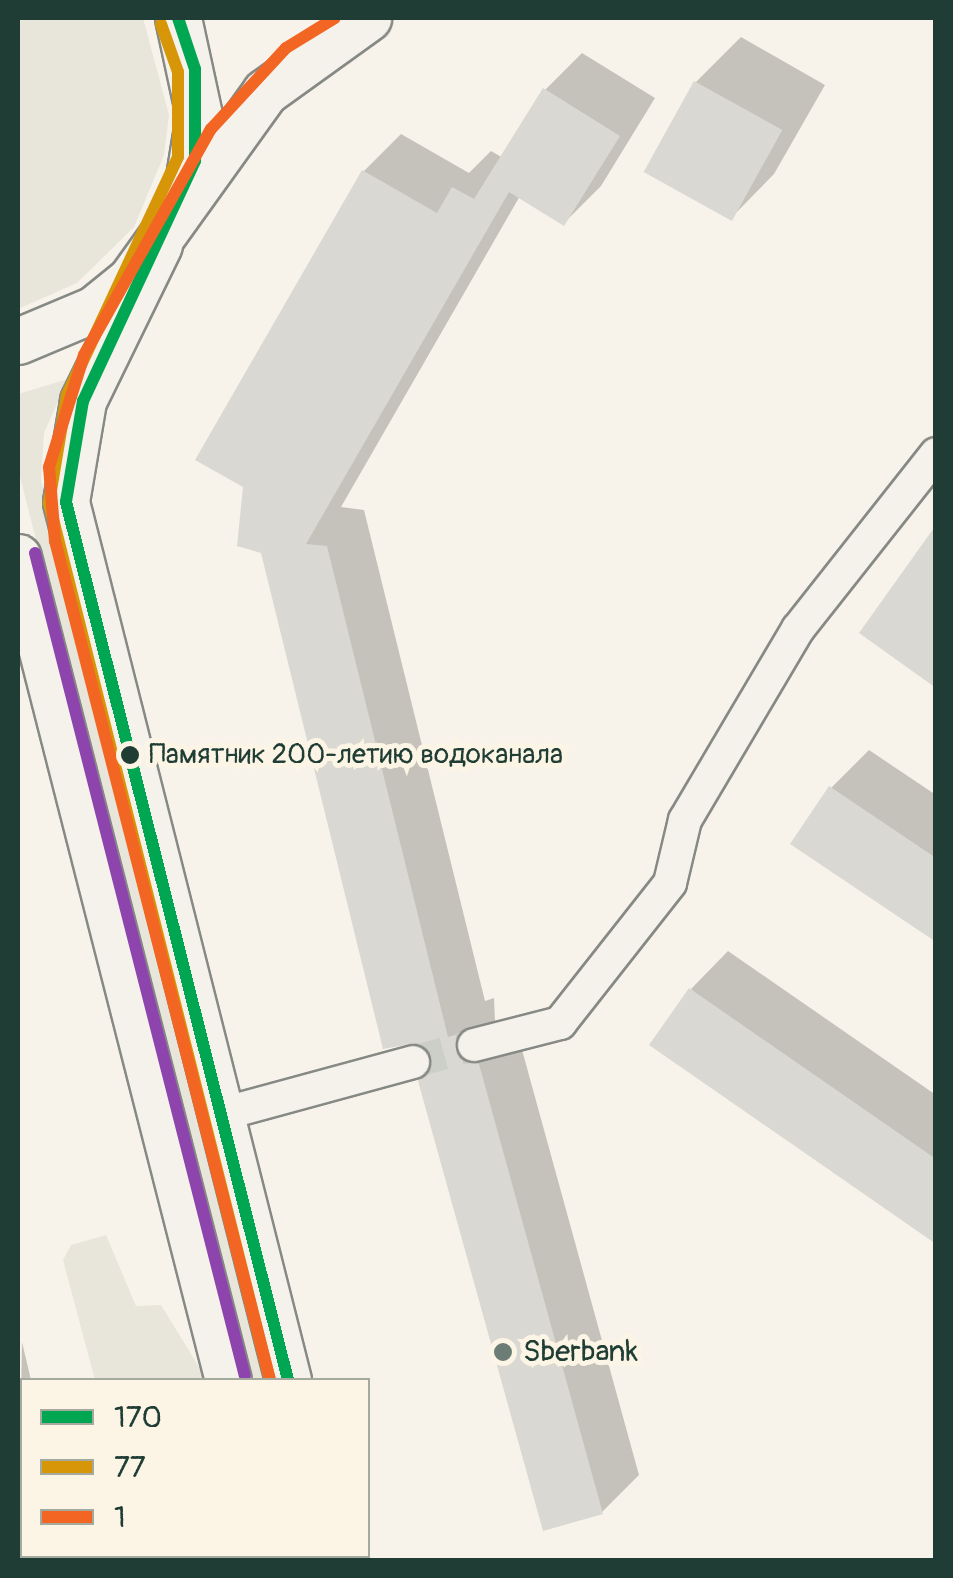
<!DOCTYPE html>
<html>
<head>
<meta charset="utf-8">
<style>
  body { margin:0 }
  #map { position:relative; width:953px; height:1578px; overflow:hidden; background:#f7f3ea; font-family:Pangolin,sans-serif }
  div>[style] { position:absolute }
  .green>* { inset:0; background:#e8e5da }
  .shadow>* { inset:0; background:#0003 }
  .building>* { inset:0; background:#dad8d2; transform-origin:0 0 }
  .street-tunnel>* { height:32px; margin-top:-16px; transform-origin:0; background:repeating-linear-gradient(90deg,#cccfc6 0 32px,transparent 0 48px) }
  .roads { filter:drop-shadow(2px 0 #868984) drop-shadow(-2px 0 #868984) drop-shadow(0 2px #868984) drop-shadow(0 -2px #868984) }
  .street>* { height:32px; margin:-16px; padding:0 16px; transform-origin:16px; border-radius:16px; background:#f5f2ec }
  .secondary>* { height:45px; margin:-22.5px; padding:0 22.5px; transform-origin:22.5px; border-radius:22.5px; background:#f5f2ec }
  .bus-1>* { height:12px; margin:-6px; padding:0 6px; transform-origin:6px; border-radius:6px; background:#00a651 }
  .bus-2>* { height:12px; margin:-6px; padding:0 6px; transform-origin:6px; border-radius:6px; background:#d79608 }
  .bus-3>* { height:12px; margin:-6px; padding:0 6px; transform-origin:6px; border-radius:6px; background:#f26522 }
  .bus-4>* { height:12px; margin:-6px; padding:0 6px; transform-origin:6px; border-radius:6px; background:#8e44ad }
  .dots>* { width:28px; height:28px; translate:-50% -50%; box-sizing:border-box; border:5px solid #fcf5e5; border-radius:50% }
  span { translate:-50% -50%; white-space:nowrap; text-align:center; line-height:1.15; -webkit-text-stroke:10px #fcf5e5; paint-order:stroke }
  .bus-label { font-size:28px; color:#1f3d34 }
  .left { translate:0 -50%; text-align:left }
  .poi-label { font-size:30px; color:#1f3d34 }
  .frame { position:absolute; inset:0; border:20px solid #1f3d34; pointer-events:none }
  .legend { position:absolute; left:20px; top:1378px; width:350px; height:180px; box-sizing:border-box; background:#fcf5e5; border:2px solid #a4ab9e; margin:0; padding:12px 18px; list-style:none; font-size:30px; color:#1f3d34 }
  .legend li { display:flex; align-items:center; gap:20px; height:50px }
  .legend b { width:50px; border:2px solid #a4ab9e }
</style>
</head>
<body>
<div id="map">
  <div class="green">
    <i style="clip-path:polygon(18px 18px,143px 18px,169px 115px,164px 155px,134px 227px,77px 283px,18px 309px)"></i>
    <i style="clip-path:polygon(68px 379px,44px 433px,41px 481px,268px 1380px,250px 1380px,18px 469px,18px 394px)"></i>
    <i style="clip-path:polygon(106px 1235px,136px 1306px,161px 1305px,207px 1380px,95px 1380px,63px 1260px,71px 1245px)"></i>
  </div>
  <div class="shadow">
    <i style="clip-path:polygon(741px 37px,825px 85px,774px 174px,730px 219px,646px 171px,696px 82px)"></i>
    <i style="clip-path:polygon(582px 53px,655px 98px,601px 186px,564px 223px,520px 196px,341px 507px,364px 510px,485px 1001px,494px 998px,495px 1021px,516px 1028px,639px 1475px,602px 1512px,435px 1055px,408px 1040px,263px 551px,364px 171px,401px 134px,469px 173px,491px 151px,503px 158px,545px 90px)"></i>
    <i style="clip-path:polygon(869px 750px,936px 795px,936px 939px,831px 788px)"></i>
    <i style="clip-path:polygon(728px 951px,936px 1095px,936px 1240px,691px 989px)"></i>
    <i style="clip-path:polygon(22px 1342px,31px 1380px,22px 1380px,22px 1556px,75px 1560px,18px 1560px)"></i>
  </div>
  <div class="building">
    <i style="left:694px;top:81px;width:101px;height:104px;rotate:29deg"></i>
    <i style="clip-path:polygon(543px 88px,620px 136px,564px 226px,509px 192px,306px 544px,327px 546px,448px 1037px,458px 1034px,459px 1058px,479px 1064px,603px 1514px,543px 1531px,418px 1081px,432px 1056px,417px 1043px,383px 1049px,261px 553px,237px 546px,243px 487px,195px 460px,362px 170px,437px 213px,452px 187px,474px 199px)"></i>
    <i style="clip-path:polygon(936px 525px,936px 688px,859px 633px)"></i>
    <i style="clip-path:polygon(829px 786px,936px 858px,936px 942px,790px 844px)"></i>
    <i style="clip-path:polygon(689px 988px,936px 1159px,936px 1244px,649px 1045px)"></i>
  </div>
  <div class="street-tunnel">
    <i style="left:413px;top:1062px;width:63px;rotate:-15.6deg"></i>
  </div>
  <div class="roads">
    <div class="street">
      <i style="left:474px;top:1045px;width:89px;rotate:-14.3deg"></i>
      <i style="left:560px;top:1023px;width:178px;rotate:-51.8deg"></i>
      <i style="left:670px;top:883px;width:65px;rotate:-76.6deg"></i>
      <i style="left:685px;top:820px;width:222px;rotate:-59.4deg"></i>
      <i style="left:798px;top:629px;width:223px;rotate:-51.7deg"></i>
      <i style="left:222px;top:1114px;width:198px;rotate:-15.2deg"></i>
    </div>
    <div class="secondary">
      <i style="left:178px;top:18px;width:99px;rotate:77.8deg"></i>
      <i style="left:199px;top:115px;width:69px;rotate:99.2deg"></i>
      <i style="left:159px;top:245px;width:174px;rotate:116deg"></i>
      <i style="left:83px;top:401px;width:102px;rotate:99.6deg"></i>
      <i style="left:66px;top:502px;width:906px;rotate:75.81deg"></i>
      <i style="left:18px;top:341px;width:82px;rotate:-22.8deg"></i>
      <i style="left:94px;top:309px;width:46px;rotate:-38.9deg"></i>
      <i style="left:130px;top:280px;width:231px;rotate:-54.3deg"></i>
      <i style="left:265px;top:92px;width:127px;rotate:-35.7deg"></i>
      <i style="left:18px;top:557px;width:849px;rotate:75.69deg"></i>
      <i style="left:272px;top:1556px;width:4px;rotate:76deg"></i>
      <i style="left:334px;top:1556px;width:4px;rotate:76deg"></i>
    </div>
  </div>
  <div class="bus-1">
    <i style="left:178px;top:18px;width:54px;rotate:71.6deg"></i>
    <i style="left:195px;top:69px;width:92px;rotate:90deg"></i>
    <i style="left:195px;top:161px;width:265px;rotate:115deg"></i>
    <i style="left:83px;top:401px;width:102px;rotate:99.6deg"></i>
    <i style="left:66px;top:502px;width:906px;rotate:75.81deg"></i>
  </div>
  <div class="bus-2">
    <i style="left:161px;top:24px;width:51px;rotate:70.5deg"></i>
    <i style="left:178px;top:72px;width:85px;rotate:90deg"></i>
    <i style="left:178px;top:157px;width:263px;rotate:115deg"></i>
    <i style="left:67px;top:395px;width:109px;rotate:99.5deg"></i>
    <i style="left:49px;top:503px;width:904px;rotate:75.86deg"></i>
  </div>
  <div class="bus-3">
    <i style="left:270px;top:1380px;width:866px;rotate:-104.37deg"></i>
    <i style="left:55px;top:541px;width:74px;rotate:-94.6deg"></i>
    <i style="left:49px;top:467px;width:117px;rotate:-72.6deg"></i>
    <i style="left:84px;top:355px;width:259px;rotate:-60.7deg"></i>
    <i style="left:211px;top:129px;width:110px;rotate:-47.2deg"></i>
    <i style="left:286px;top:48px;width:57px;rotate:-31.5deg"></i>
  </div>
  <div class="bus-4">
    <i style="left:35px;top:553px;width:849px;rotate:75.69deg"></i>
  </div>
  <div class="dots">
    <i style="left:130px;top:755px;background:#1f3d34"></i>
    <i style="left:503px;top:1352px;background:#6b7d74"></i>
  </div>
  <div class="bus-label">
    <span class="left" style="left:149px;top:755px">Памятник 200-летию водоканала</span>
  </div>
  <div class="poi-label">
    <span class="left" style="left:523px;top:1352px">Sberbank</span>
  </div>
  <div class="frame"></div>
  <ul class="legend">
  <li><b style="height:12px;background:#00a651"></b>170</li>
  <li><b style="height:12px;background:#d79608"></b>77</li>
  <li><b style="height:12px;background:#f26522"></b>1</li>
  </ul>
</div>
</body>
</html>
